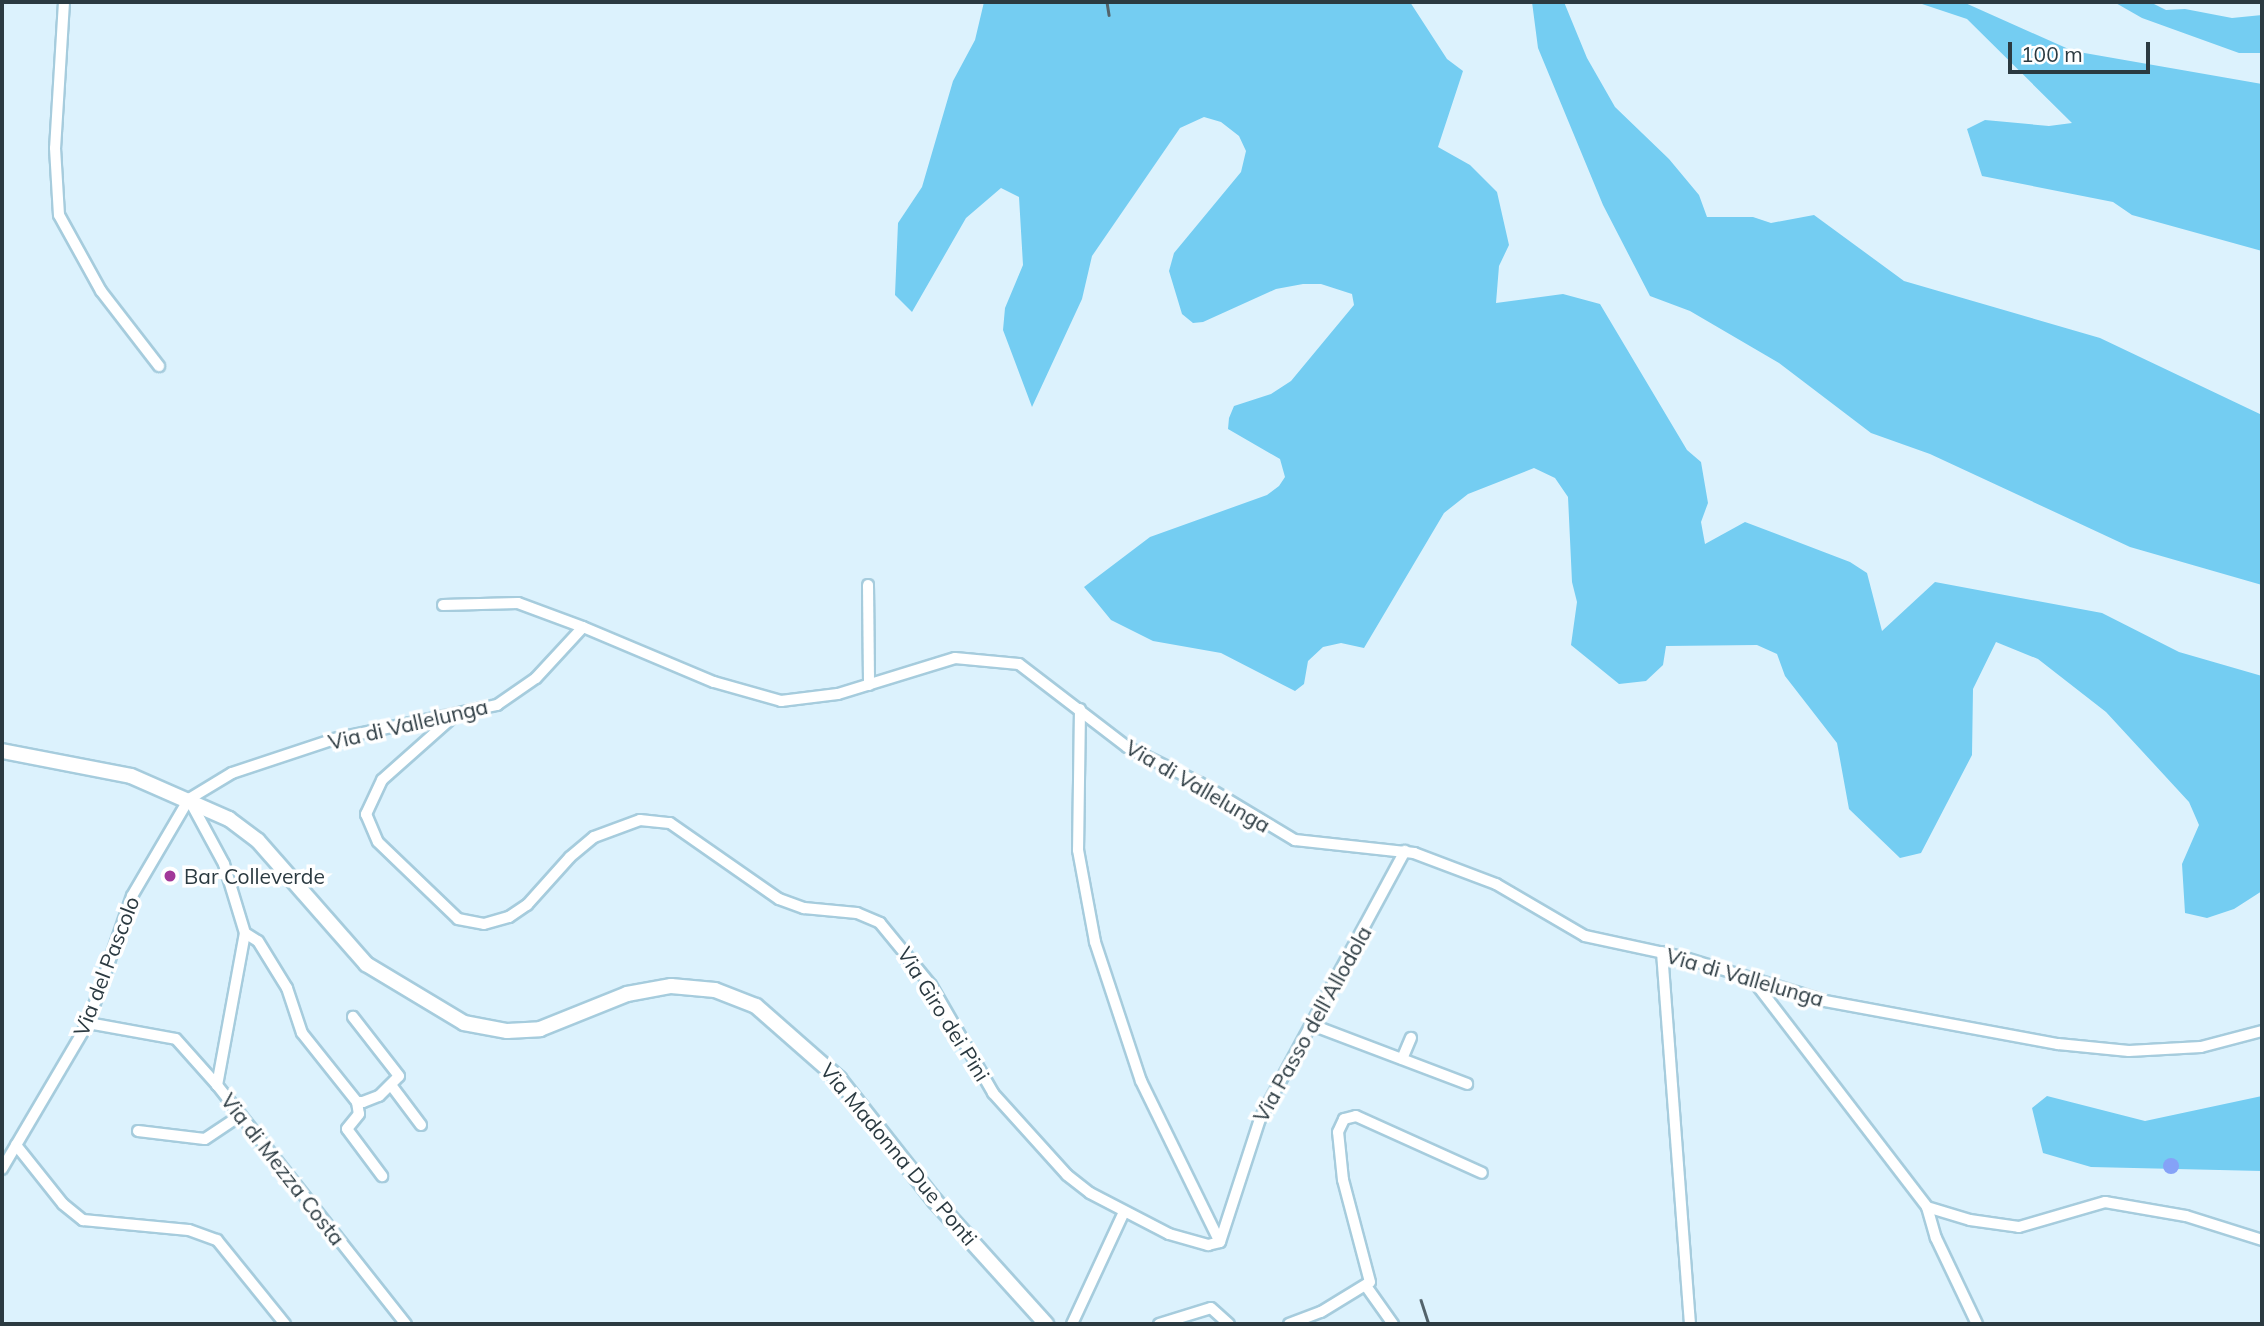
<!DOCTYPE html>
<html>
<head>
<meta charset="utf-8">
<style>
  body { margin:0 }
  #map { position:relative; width:2264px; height:1326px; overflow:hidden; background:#dcf2fd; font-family:Mulish,sans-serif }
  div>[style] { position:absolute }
  .green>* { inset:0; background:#74cdf2 }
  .water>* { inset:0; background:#85a2f7 }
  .round { border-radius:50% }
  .roads { filter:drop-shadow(2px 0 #a6ccdd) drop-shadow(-2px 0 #a6ccdd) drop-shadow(0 2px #a6ccdd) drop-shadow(0 -2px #a6ccdd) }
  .minor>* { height:10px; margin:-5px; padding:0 5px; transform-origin:5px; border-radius:5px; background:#fff }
  .secondary>* { height:14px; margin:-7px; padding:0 7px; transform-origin:7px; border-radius:7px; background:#fff }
  .rail>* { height:2.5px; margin:-1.25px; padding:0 1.25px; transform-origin:1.25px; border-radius:1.25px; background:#53636b }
  .dots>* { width:19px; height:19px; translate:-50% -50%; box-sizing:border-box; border:4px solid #fff; border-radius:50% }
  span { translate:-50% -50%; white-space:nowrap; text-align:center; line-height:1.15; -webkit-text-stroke:7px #fff; paint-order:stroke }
  .street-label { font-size:21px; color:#2b3a41 }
  .poi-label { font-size:21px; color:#2b3a41 }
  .left { translate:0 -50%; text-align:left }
  .frame { position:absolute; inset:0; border:4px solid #2b3a41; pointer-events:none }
  .scale { position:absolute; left:2008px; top:42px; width:142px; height:32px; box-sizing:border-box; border:4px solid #2b3a41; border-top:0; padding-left:9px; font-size:21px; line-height:24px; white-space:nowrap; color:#2b3a41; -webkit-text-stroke:5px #fff; paint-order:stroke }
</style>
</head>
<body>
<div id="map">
  <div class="green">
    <i style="clip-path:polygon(984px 2px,1410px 2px,1447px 59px,1463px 71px,1438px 147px,1470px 165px,1497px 192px,1509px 245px,1499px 266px,1496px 303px,1563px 294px,1600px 304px,1687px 450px,1701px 462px,1708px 503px,1701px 522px,1705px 544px,1745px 522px,1850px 562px,1867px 573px,1882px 631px,1935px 582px,2102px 613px,2179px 652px,2262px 676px,2262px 891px,2234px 909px,2207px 918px,2185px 913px,2182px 864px,2199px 825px,2189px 802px,2106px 712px,2038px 659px,1996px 642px,1973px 689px,1972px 755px,1921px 853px,1900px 858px,1849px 809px,1837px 743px,1785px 676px,1777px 654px,1757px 645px,1666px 646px,1663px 665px,1646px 681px,1619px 684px,1571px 645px,1577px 602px,1572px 582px,1568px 497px,1555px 478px,1534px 468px,1468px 494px,1444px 513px,1364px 648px,1341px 643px,1323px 647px,1308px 661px,1304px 684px,1295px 691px,1221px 653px,1153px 641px,1111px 620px,1084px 587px,1150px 537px,1267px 495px,1279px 486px,1285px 477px,1280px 459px,1228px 429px,1229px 418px,1234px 406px,1271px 394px,1291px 381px,1354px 305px,1352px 294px,1321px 284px,1303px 284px,1276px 289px,1203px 322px,1193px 323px,1182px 314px,1169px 271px,1174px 253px,1241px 172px,1246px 151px,1239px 136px,1221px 122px,1204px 117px,1180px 128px,1092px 256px,1082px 299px,1032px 407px,1003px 330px,1005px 308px,1023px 265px,1019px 197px,1001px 188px,966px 218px,912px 312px,895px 295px,898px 223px,922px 187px,953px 81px,975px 40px)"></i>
    <i style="clip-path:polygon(1532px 2px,1564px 2px,1587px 58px,1615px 107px,1669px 159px,1699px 195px,1707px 217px,1753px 217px,1771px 223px,1814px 215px,1904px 281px,2100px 338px,2262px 415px,2262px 585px,2130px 547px,1930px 454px,1871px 433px,1779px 363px,1690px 311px,1650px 296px,1603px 205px,1538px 48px)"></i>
    <i style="clip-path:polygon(1916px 2px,1963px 2px,2073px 51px,2262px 84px,2262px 251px,2132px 215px,2113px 202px,1982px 176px,1967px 129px,1985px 120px,2049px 126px,2072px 123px,1967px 19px)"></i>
    <i style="clip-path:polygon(2114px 2px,2150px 2px,2166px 10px,2185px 9px,2232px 18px,2262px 15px,2262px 53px,2239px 53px,2142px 18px)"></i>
    <i style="clip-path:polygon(2047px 1096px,2145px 1121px,2262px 1096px,2262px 1171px,2091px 1167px,2043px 1153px,2032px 1108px)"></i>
  </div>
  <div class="water">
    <i class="round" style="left:2163px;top:1158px;width:16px;height:16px"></i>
  </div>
  <div class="roads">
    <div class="minor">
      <i style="left:64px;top:2px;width:146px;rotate:93.5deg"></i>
      <i style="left:55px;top:148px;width:67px;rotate:86.6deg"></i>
      <i style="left:59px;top:215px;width:87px;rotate:61.1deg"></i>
      <i style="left:101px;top:291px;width:95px;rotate:52.3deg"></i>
      <i style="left:868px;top:585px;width:100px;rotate:89.4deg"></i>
      <i style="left:443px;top:605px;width:75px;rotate:-1.5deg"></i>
      <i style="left:518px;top:603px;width:69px;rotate:20.3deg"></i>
      <i style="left:1080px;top:709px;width:141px;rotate:90.8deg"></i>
      <i style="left:1078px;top:850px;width:94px;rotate:79.5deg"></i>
      <i style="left:1095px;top:942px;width:146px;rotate:71.7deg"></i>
      <i style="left:1141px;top:1081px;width:179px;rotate:63.9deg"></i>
      <i style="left:454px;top:716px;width:96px;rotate:138.4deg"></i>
      <i style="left:382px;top:780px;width:38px;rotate:115deg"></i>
      <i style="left:366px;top:814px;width:30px;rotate:67deg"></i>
      <i style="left:378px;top:842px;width:111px;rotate:43.9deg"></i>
      <i style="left:458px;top:919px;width:26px;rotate:11deg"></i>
      <i style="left:484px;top:924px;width:26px;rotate:-16deg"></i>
      <i style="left:509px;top:917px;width:22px;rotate:-34deg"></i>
      <i style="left:527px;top:905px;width:64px;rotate:-48.1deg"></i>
      <i style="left:570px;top:857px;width:31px;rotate:-40deg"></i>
      <i style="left:594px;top:837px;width:49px;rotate:-20.3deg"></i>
      <i style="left:640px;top:820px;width:30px;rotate:6deg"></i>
      <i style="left:670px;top:823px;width:133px;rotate:34.9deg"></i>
      <i style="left:779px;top:899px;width:27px;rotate:20deg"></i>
      <i style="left:804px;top:908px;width:53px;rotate:5.4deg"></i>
      <i style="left:857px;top:913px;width:25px;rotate:23deg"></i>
      <i style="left:880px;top:923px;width:80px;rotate:50.6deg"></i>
      <i style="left:931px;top:985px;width:125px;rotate:60.1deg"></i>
      <i style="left:993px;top:1093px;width:110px;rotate:47.9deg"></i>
      <i style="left:1067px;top:1175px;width:29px;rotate:38deg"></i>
      <i style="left:1090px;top:1193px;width:89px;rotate:27.4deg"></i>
      <i style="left:1169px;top:1234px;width:41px;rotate:15.8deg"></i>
      <i style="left:1208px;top:1245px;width:12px;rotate:-14deg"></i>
      <i style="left:191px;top:803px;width:69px;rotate:61.6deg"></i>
      <i style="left:224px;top:864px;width:72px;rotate:73.1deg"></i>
      <i style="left:245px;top:933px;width:155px;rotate:100.4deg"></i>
      <i style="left:217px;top:1085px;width:305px;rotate:51.7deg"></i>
      <i style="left:245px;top:933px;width:15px;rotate:32deg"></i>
      <i style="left:258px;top:941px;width:55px;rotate:58.3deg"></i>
      <i style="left:287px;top:988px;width:47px;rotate:71.6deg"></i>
      <i style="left:302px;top:1033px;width:88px;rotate:51.4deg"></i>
      <i style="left:357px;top:1102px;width:6px"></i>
      <i style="left:363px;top:1102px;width:17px;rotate:-21deg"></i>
      <i style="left:379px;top:1096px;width:28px;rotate:-45deg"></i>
      <i style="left:399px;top:1076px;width:75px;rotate:-127.9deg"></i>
      <i style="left:1662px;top:952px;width:373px;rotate:85.7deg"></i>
      <i style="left:1753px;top:980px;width:286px;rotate:52.5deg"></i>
      <i style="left:1927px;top:1207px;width:45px;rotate:16.8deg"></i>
      <i style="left:1970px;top:1220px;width:49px;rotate:8.1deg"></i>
      <i style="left:2019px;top:1227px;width:90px;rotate:-16.2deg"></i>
      <i style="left:2105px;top:1202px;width:82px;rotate:9.8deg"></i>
      <i style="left:2186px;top:1216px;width:80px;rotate:17.5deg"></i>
      <i style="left:88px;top:1023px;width:89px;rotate:10.3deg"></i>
      <i style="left:176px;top:1039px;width:62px;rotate:48.3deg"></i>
      <i style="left:1312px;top:1025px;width:166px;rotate:20.8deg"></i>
      <i style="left:1402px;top:1059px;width:23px;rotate:-67deg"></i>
      <i style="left:391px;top:1085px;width:50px;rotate:53.1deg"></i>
      <i style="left:357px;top:1102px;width:12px;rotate:81deg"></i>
      <i style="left:359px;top:1114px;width:19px;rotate:129deg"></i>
      <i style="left:347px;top:1129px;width:59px;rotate:53.3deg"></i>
      <i style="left:138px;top:1131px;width:67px;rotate:6.8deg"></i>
      <i style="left:205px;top:1139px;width:43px;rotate:-33.7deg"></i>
      <i style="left:16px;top:1145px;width:75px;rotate:51.5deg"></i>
      <i style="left:63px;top:1204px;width:26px;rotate:39deg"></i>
      <i style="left:83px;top:1220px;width:106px;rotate:5.4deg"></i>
      <i style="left:189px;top:1230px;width:30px;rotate:20deg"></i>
      <i style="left:217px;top:1240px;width:108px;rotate:51deg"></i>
      <i style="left:2px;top:1169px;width:169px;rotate:-59.5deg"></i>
      <i style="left:88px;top:1023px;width:134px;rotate:-70.9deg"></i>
      <i style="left:132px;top:896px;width:113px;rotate:-59.6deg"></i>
      <i style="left:189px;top:799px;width:50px;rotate:-31.2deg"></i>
      <i style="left:232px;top:773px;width:108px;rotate:-18.4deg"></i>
      <i style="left:334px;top:739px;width:167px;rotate:-11.8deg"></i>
      <i style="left:497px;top:705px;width:47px;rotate:-34.7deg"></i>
      <i style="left:536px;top:678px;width:69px;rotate:-47.3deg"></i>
      <i style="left:583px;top:627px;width:142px;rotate:22.8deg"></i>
      <i style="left:714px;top:682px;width:70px;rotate:15.8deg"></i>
      <i style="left:781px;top:701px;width:57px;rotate:-7deg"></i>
      <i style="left:838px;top:694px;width:122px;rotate:-17.1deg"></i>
      <i style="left:955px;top:658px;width:64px;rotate:5.4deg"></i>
      <i style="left:1019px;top:664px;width:136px;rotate:37.5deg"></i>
      <i style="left:1127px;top:747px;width:81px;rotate:26.3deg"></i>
      <i style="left:1200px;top:783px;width:111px;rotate:31deg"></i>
      <i style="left:1295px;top:840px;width:120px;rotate:6.2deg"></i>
      <i style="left:1414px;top:853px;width:88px;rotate:20.7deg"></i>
      <i style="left:1496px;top:884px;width:103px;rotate:30.3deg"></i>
      <i style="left:1585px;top:936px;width:99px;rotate:12.2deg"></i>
      <i style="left:1682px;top:957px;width:150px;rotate:17.1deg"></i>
      <i style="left:1825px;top:1001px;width:237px;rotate:10.5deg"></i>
      <i style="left:2058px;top:1044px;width:71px;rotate:5.6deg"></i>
      <i style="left:2129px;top:1051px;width:72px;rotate:-3.2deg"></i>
      <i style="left:2201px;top:1047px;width:63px;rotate:-14.7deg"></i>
      <i style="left:1927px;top:1207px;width:32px;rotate:74deg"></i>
      <i style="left:1936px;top:1238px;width:95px;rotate:64.5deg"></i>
      <i style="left:1220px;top:1242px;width:129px;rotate:-72deg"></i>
      <i style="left:1260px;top:1119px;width:305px;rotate:-61.6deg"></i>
      <i style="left:1366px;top:1286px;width:47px;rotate:54.6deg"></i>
      <i style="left:1072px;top:1324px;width:123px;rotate:-65.1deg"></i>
      <i style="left:1159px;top:1324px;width:54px;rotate:-17.1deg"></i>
      <i style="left:1211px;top:1308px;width:24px;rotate:42deg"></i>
      <i style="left:1289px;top:1324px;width:34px;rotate:-21deg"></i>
      <i style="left:1321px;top:1312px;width:57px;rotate:-31.5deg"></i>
      <i style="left:1370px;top:1282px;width:106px;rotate:-104.8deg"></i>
      <i style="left:1343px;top:1180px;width:48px;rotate:-95.9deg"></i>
      <i style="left:1338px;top:1132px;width:14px;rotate:-65deg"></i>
      <i style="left:1344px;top:1119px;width:12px;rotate:-14deg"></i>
      <i style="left:1356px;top:1116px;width:138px;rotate:24.3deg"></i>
    </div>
    <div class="secondary">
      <i style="left:2px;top:751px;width:131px;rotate:11deg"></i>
      <i style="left:131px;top:776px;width:107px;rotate:23.7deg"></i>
      <i style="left:229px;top:819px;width:36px;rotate:37deg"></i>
      <i style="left:258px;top:841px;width:164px;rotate:48.7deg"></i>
      <i style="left:366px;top:964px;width:114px;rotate:31deg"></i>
      <i style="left:464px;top:1023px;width:44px;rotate:10.5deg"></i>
      <i style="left:507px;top:1031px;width:33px;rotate:-3deg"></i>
      <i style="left:540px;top:1029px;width:94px;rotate:-21.9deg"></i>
      <i style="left:627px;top:994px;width:45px;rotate:-10.3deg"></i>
      <i style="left:671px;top:986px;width:44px;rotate:5.2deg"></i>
      <i style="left:715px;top:990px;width:44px;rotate:21.3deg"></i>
      <i style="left:756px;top:1006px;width:111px;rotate:41.3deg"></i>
      <i style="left:839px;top:1079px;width:155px;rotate:51.8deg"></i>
      <i style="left:935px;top:1201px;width:166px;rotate:47.9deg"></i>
    </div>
  </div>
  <div class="rail">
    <i style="left:1107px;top:2px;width:13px;rotate:81deg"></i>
    <i style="left:1421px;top:1300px;width:25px;rotate:72deg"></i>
  </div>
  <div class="dots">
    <i style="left:170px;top:876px;background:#a13899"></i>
  </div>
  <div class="street-label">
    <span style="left:408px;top:724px;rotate:-13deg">Via di Vallelunga</span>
    <span style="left:1198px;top:786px;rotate:30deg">Via di Vallelunga</span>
    <span style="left:106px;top:966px;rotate:-69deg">Via del Pascolo</span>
    <span style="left:1745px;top:977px;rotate:16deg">Via di Vallelunga</span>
    <span style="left:944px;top:1014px;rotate:58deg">Via Giro dei Pini</span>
    <span style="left:1312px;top:1024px;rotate:-61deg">Via Passo dell'Allodola</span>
    <span style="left:899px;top:1154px;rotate:50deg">Via Madonna Due Ponti</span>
    <span style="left:283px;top:1169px;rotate:52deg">Via di Mezza Costa</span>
  </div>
  <div class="poi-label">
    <span class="left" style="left:184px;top:876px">Bar Colleverde</span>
  </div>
  <div class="frame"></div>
  <div class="scale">100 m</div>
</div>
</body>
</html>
